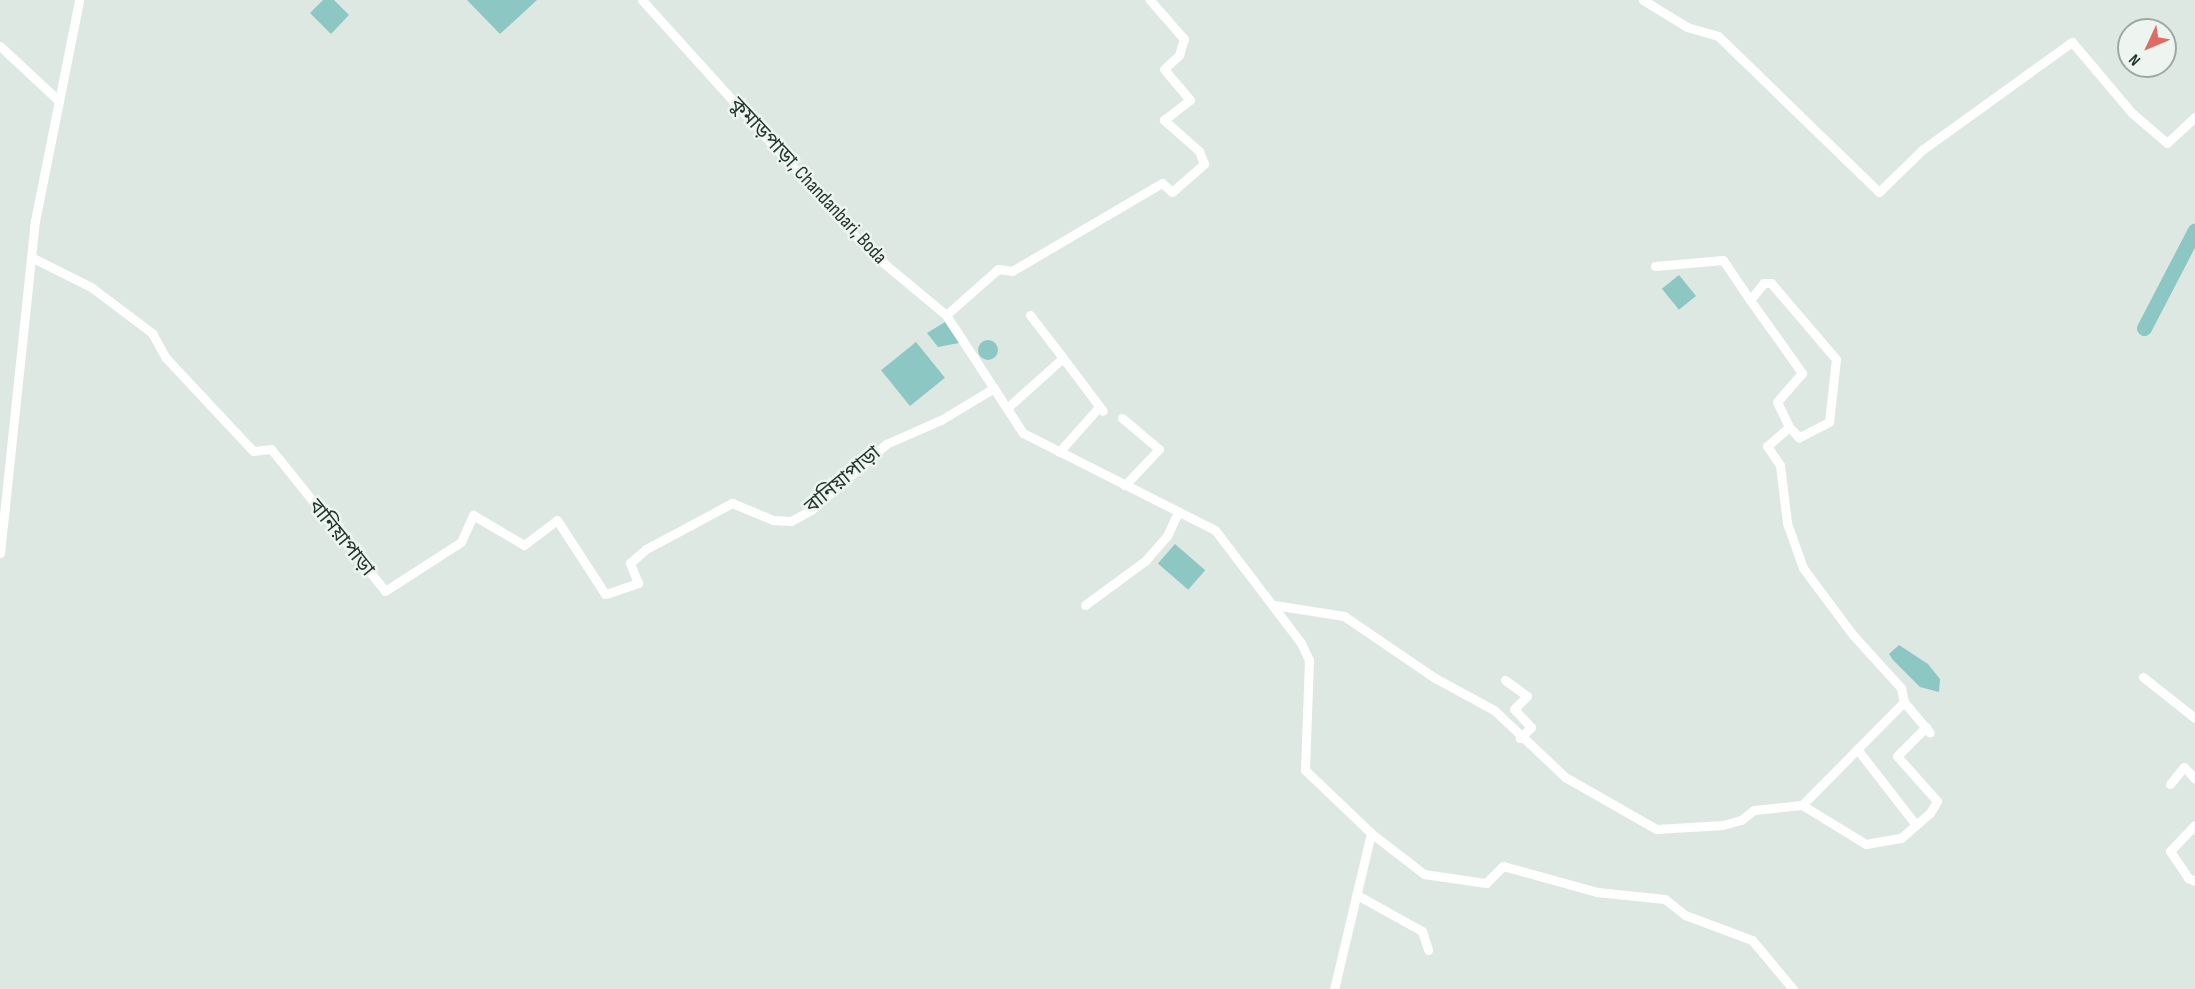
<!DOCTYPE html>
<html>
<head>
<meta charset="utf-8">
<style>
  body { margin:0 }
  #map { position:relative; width:2195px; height:989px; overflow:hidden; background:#dee8e2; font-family:"Sofia Sans Condensed","Noto Sans Bengali",sans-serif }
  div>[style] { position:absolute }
  .water>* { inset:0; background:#8cc7c4; transform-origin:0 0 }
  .round { border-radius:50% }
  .river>* { height:15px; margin:-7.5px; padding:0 7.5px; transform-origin:7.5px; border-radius:7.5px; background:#8cc7c4 }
  .minor>* { height:9px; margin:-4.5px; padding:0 4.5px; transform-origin:4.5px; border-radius:4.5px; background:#fff }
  span { translate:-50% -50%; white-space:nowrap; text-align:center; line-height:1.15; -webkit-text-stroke:5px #eef5f0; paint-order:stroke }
  .street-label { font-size:20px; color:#22352c }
  .north { position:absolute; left:2117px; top:18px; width:60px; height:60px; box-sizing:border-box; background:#eef5f0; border:2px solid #9ca8a2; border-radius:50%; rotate:226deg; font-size:16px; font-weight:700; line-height:24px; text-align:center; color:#22352c }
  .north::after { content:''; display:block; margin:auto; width:21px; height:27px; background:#df6b65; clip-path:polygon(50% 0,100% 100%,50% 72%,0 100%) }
</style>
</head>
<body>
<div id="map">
  <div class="water">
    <i style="clip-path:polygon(323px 0,334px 0,349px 15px,331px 34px,310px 13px)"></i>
    <i style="clip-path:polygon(467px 0,537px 0,500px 34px)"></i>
    <i style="left:1679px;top:275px;width:27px;height:22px;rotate:51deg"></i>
    <i style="clip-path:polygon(945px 322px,959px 343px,938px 347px,927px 333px)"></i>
    <i class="round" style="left:978px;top:340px;width:20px;height:20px"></i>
    <i style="left:916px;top:342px;width:46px;height:45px;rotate:51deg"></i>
    <i style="left:1175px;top:544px;width:40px;height:26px;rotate:41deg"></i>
    <i style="clip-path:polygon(1899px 645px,1928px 664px,1940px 679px,1939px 692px,1920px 687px,1893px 660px,1889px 654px)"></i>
  </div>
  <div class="river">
    <i style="left:2144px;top:328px;width:110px;rotate:-62.5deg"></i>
  </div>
  <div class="minor">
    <i style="left:642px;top:0;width:337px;rotate:47.9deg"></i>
    <i style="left:868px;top:250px;width:102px;rotate:39.8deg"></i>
    <i style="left:946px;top:315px;width:141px;rotate:56.9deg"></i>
    <i style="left:1023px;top:433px;width:215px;rotate:26.8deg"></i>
    <i style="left:1215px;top:530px;width:142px;rotate:52.7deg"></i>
    <i style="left:1301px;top:643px;width:19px;rotate:65deg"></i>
    <i style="left:1309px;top:660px;width:110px;rotate:92.1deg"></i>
    <i style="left:1305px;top:770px;width:91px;rotate:43.7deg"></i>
    <i style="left:1371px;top:833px;width:160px;rotate:103.3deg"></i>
    <i style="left:1643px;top:0;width:52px;rotate:31.5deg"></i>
    <i style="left:1687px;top:27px;width:32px;rotate:16deg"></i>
    <i style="left:1718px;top:36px;width:224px;rotate:44.1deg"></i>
    <i style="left:1879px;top:192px;width:60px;rotate:-44.3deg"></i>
    <i style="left:1922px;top:150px;width:185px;rotate:-35.8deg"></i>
    <i style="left:2072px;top:42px;width:93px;rotate:49.8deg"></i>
    <i style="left:2132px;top:113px;width:46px;rotate:40.6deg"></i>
    <i style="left:2167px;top:143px;width:38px;rotate:-43deg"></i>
    <i style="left:0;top:46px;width:79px;rotate:43deg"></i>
    <i style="left:31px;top:257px;width:67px;rotate:26.6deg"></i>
    <i style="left:91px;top:287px;width:76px;rotate:37deg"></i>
    <i style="left:152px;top:333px;width:29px;rotate:61deg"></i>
    <i style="left:166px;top:358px;width:127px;rotate:46.9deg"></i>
    <i style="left:253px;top:451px;width:18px;rotate:-6deg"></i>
    <i style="left:271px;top:449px;width:182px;rotate:51.2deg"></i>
    <i style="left:385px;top:591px;width:90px;rotate:-32.8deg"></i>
    <i style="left:461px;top:542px;width:30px;rotate:-66deg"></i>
    <i style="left:473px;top:515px;width:59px;rotate:30.5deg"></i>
    <i style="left:524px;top:545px;width:41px;rotate:-37.1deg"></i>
    <i style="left:557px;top:520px;width:88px;rotate:57deg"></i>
    <i style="left:605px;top:594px;width:4px;rotate:-14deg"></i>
    <i style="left:609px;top:593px;width:31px;rotate:-19deg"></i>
    <i style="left:638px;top:583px;width:22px;rotate:-112deg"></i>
    <i style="left:630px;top:563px;width:21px;rotate:-41deg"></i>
    <i style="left:646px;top:549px;width:98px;rotate:-28.1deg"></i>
    <i style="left:732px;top:503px;width:44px;rotate:22.5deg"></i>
    <i style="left:773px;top:520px;width:18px;rotate:3deg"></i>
    <i style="left:791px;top:521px;width:23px;rotate:-29deg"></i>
    <i style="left:811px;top:510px;width:100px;rotate:-41.3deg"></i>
    <i style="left:886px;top:444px;width:60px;rotate:-23.6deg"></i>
    <i style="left:941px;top:420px;width:62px;rotate:-31.1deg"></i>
    <i style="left:1655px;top:266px;width:68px;rotate:-5deg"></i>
    <i style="left:1723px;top:260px;width:48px;rotate:56deg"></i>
    <i style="left:1750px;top:300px;width:22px;rotate:-51deg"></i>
    <i style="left:1764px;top:283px;width:7px"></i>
    <i style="left:1771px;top:283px;width:100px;rotate:49.5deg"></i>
    <i style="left:1836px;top:359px;width:63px;rotate:96.3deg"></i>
    <i style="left:1829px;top:422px;width:34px;rotate:153deg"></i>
    <i style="left:1799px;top:437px;width:14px;rotate:-135deg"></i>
    <i style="left:1789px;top:427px;width:29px;rotate:139deg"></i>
    <i style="left:1767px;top:446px;width:23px;rotate:56deg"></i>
    <i style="left:1780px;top:465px;width:58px;rotate:83.1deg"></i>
    <i style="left:1787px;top:523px;width:48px;rotate:70.4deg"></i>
    <i style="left:1803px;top:568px;width:84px;rotate:53.3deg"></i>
    <i style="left:1853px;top:635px;width:72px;rotate:47.8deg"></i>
    <i style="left:1901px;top:688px;width:14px;rotate:78deg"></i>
    <i style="left:1750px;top:300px;width:90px;rotate:54.5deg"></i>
    <i style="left:1802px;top:373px;width:38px;rotate:131deg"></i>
    <i style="left:1777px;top:402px;width:28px;rotate:64deg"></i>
    <i style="left:946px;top:315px;width:69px;rotate:-41.5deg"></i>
    <i style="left:998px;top:269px;width:14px;rotate:8deg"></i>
    <i style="left:1012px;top:271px;width:174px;rotate:-30.4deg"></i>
    <i style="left:1162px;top:183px;width:13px;rotate:42deg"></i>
    <i style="left:1172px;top:192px;width:43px;rotate:-41.2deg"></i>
    <i style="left:1204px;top:164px;width:14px;rotate:-111deg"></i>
    <i style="left:1199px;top:151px;width:47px;rotate:-138.5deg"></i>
    <i style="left:1164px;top:120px;width:33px;rotate:-38deg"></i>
    <i style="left:1190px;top:100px;width:40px;rotate:-130deg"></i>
    <i style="left:1164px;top:69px;width:21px;rotate:-43deg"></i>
    <i style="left:1179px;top:55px;width:17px;rotate:-73deg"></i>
    <i style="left:1184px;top:39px;width:52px;rotate:-131.1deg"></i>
    <i style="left:1030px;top:315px;width:54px;rotate:52.5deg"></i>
    <i style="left:1007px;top:408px;width:75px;rotate:-41.8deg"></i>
    <i style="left:1063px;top:358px;width:66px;rotate:53deg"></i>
    <i style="left:1122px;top:418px;width:48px;rotate:40deg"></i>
    <i style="left:1159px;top:449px;width:50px;rotate:133.4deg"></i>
    <i style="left:1059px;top:452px;width:59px;rotate:-48.4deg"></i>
    <i style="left:0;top:553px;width:334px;rotate:-84deg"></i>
    <i style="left:35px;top:221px;width:225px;rotate:-78.7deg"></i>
    <i style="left:1085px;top:605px;width:74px;rotate:-36.3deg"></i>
    <i style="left:1145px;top:561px;width:33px;rotate:-49deg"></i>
    <i style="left:1167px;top:536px;width:26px;rotate:-65deg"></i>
    <i style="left:1274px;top:605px;width:71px;rotate:8.9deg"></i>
    <i style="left:1344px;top:616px;width:110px;rotate:34.3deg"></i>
    <i style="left:1435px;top:678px;width:67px;rotate:28.5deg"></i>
    <i style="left:1494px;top:710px;width:98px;rotate:43.3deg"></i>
    <i style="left:1565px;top:777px;width:105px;rotate:29.7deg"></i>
    <i style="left:1656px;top:829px;width:67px;rotate:-3.4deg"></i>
    <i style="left:1723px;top:825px;width:19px;rotate:-16deg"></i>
    <i style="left:1741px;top:820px;width:16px;rotate:-38deg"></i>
    <i style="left:1754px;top:810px;width:48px;rotate:-5.9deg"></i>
    <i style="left:1802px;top:805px;width:75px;rotate:31.4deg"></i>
    <i style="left:1866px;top:844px;width:36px;rotate:-10deg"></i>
    <i style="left:1901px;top:838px;width:38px;rotate:-41deg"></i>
    <i style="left:1930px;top:813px;width:14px;rotate:-60deg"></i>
    <i style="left:1937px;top:801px;width:60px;rotate:-131.6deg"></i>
    <i style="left:1897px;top:756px;width:41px;rotate:-45deg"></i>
    <i style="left:2143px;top:677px;width:66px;rotate:38.3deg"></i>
    <i style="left:1505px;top:680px;width:27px;rotate:36deg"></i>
    <i style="left:1527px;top:696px;width:18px;rotate:135deg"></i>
    <i style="left:1514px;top:709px;width:25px;rotate:47deg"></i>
    <i style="left:1531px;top:727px;width:16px;rotate:135deg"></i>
    <i style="left:1857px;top:749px;width:96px;rotate:52.2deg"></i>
    <i style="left:2170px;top:784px;width:22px;rotate:-51deg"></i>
    <i style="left:2184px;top:767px;width:16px;rotate:47deg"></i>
    <i style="left:1802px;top:805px;width:145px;rotate:-45.3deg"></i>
    <i style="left:1904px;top:702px;width:40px;rotate:50deg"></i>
    <i style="left:2195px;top:825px;width:36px;rotate:134deg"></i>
    <i style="left:2170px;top:851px;width:32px;rotate:56deg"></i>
    <i style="left:2188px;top:878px;width:8px;rotate:23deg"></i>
    <i style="left:1371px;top:833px;width:67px;rotate:37.7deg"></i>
    <i style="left:1424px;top:874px;width:63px;rotate:8.3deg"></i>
    <i style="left:1486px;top:883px;width:24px;rotate:-45deg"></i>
    <i style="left:1503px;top:866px;width:98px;rotate:15.5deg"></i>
    <i style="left:1597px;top:892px;width:68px;rotate:5.9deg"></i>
    <i style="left:1665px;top:899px;width:26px;rotate:39deg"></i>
    <i style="left:1685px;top:915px;width:72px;rotate:20.5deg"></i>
    <i style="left:1752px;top:940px;width:64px;rotate:50.1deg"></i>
    <i style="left:1357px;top:895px;width:74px;rotate:29deg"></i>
    <i style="left:1422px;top:931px;width:20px;rotate:72deg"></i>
  </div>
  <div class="street-label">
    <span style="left:808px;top:181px;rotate:47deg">কুমাড়পাড়া, Chandanbari, Boda</span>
    <span style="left:843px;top:480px;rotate:-40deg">বানিয়াপাড়া</span>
    <span style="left:341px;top:538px;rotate:51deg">বানিয়াপাড়া</span>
  </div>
  <div class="north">N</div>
</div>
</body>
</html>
